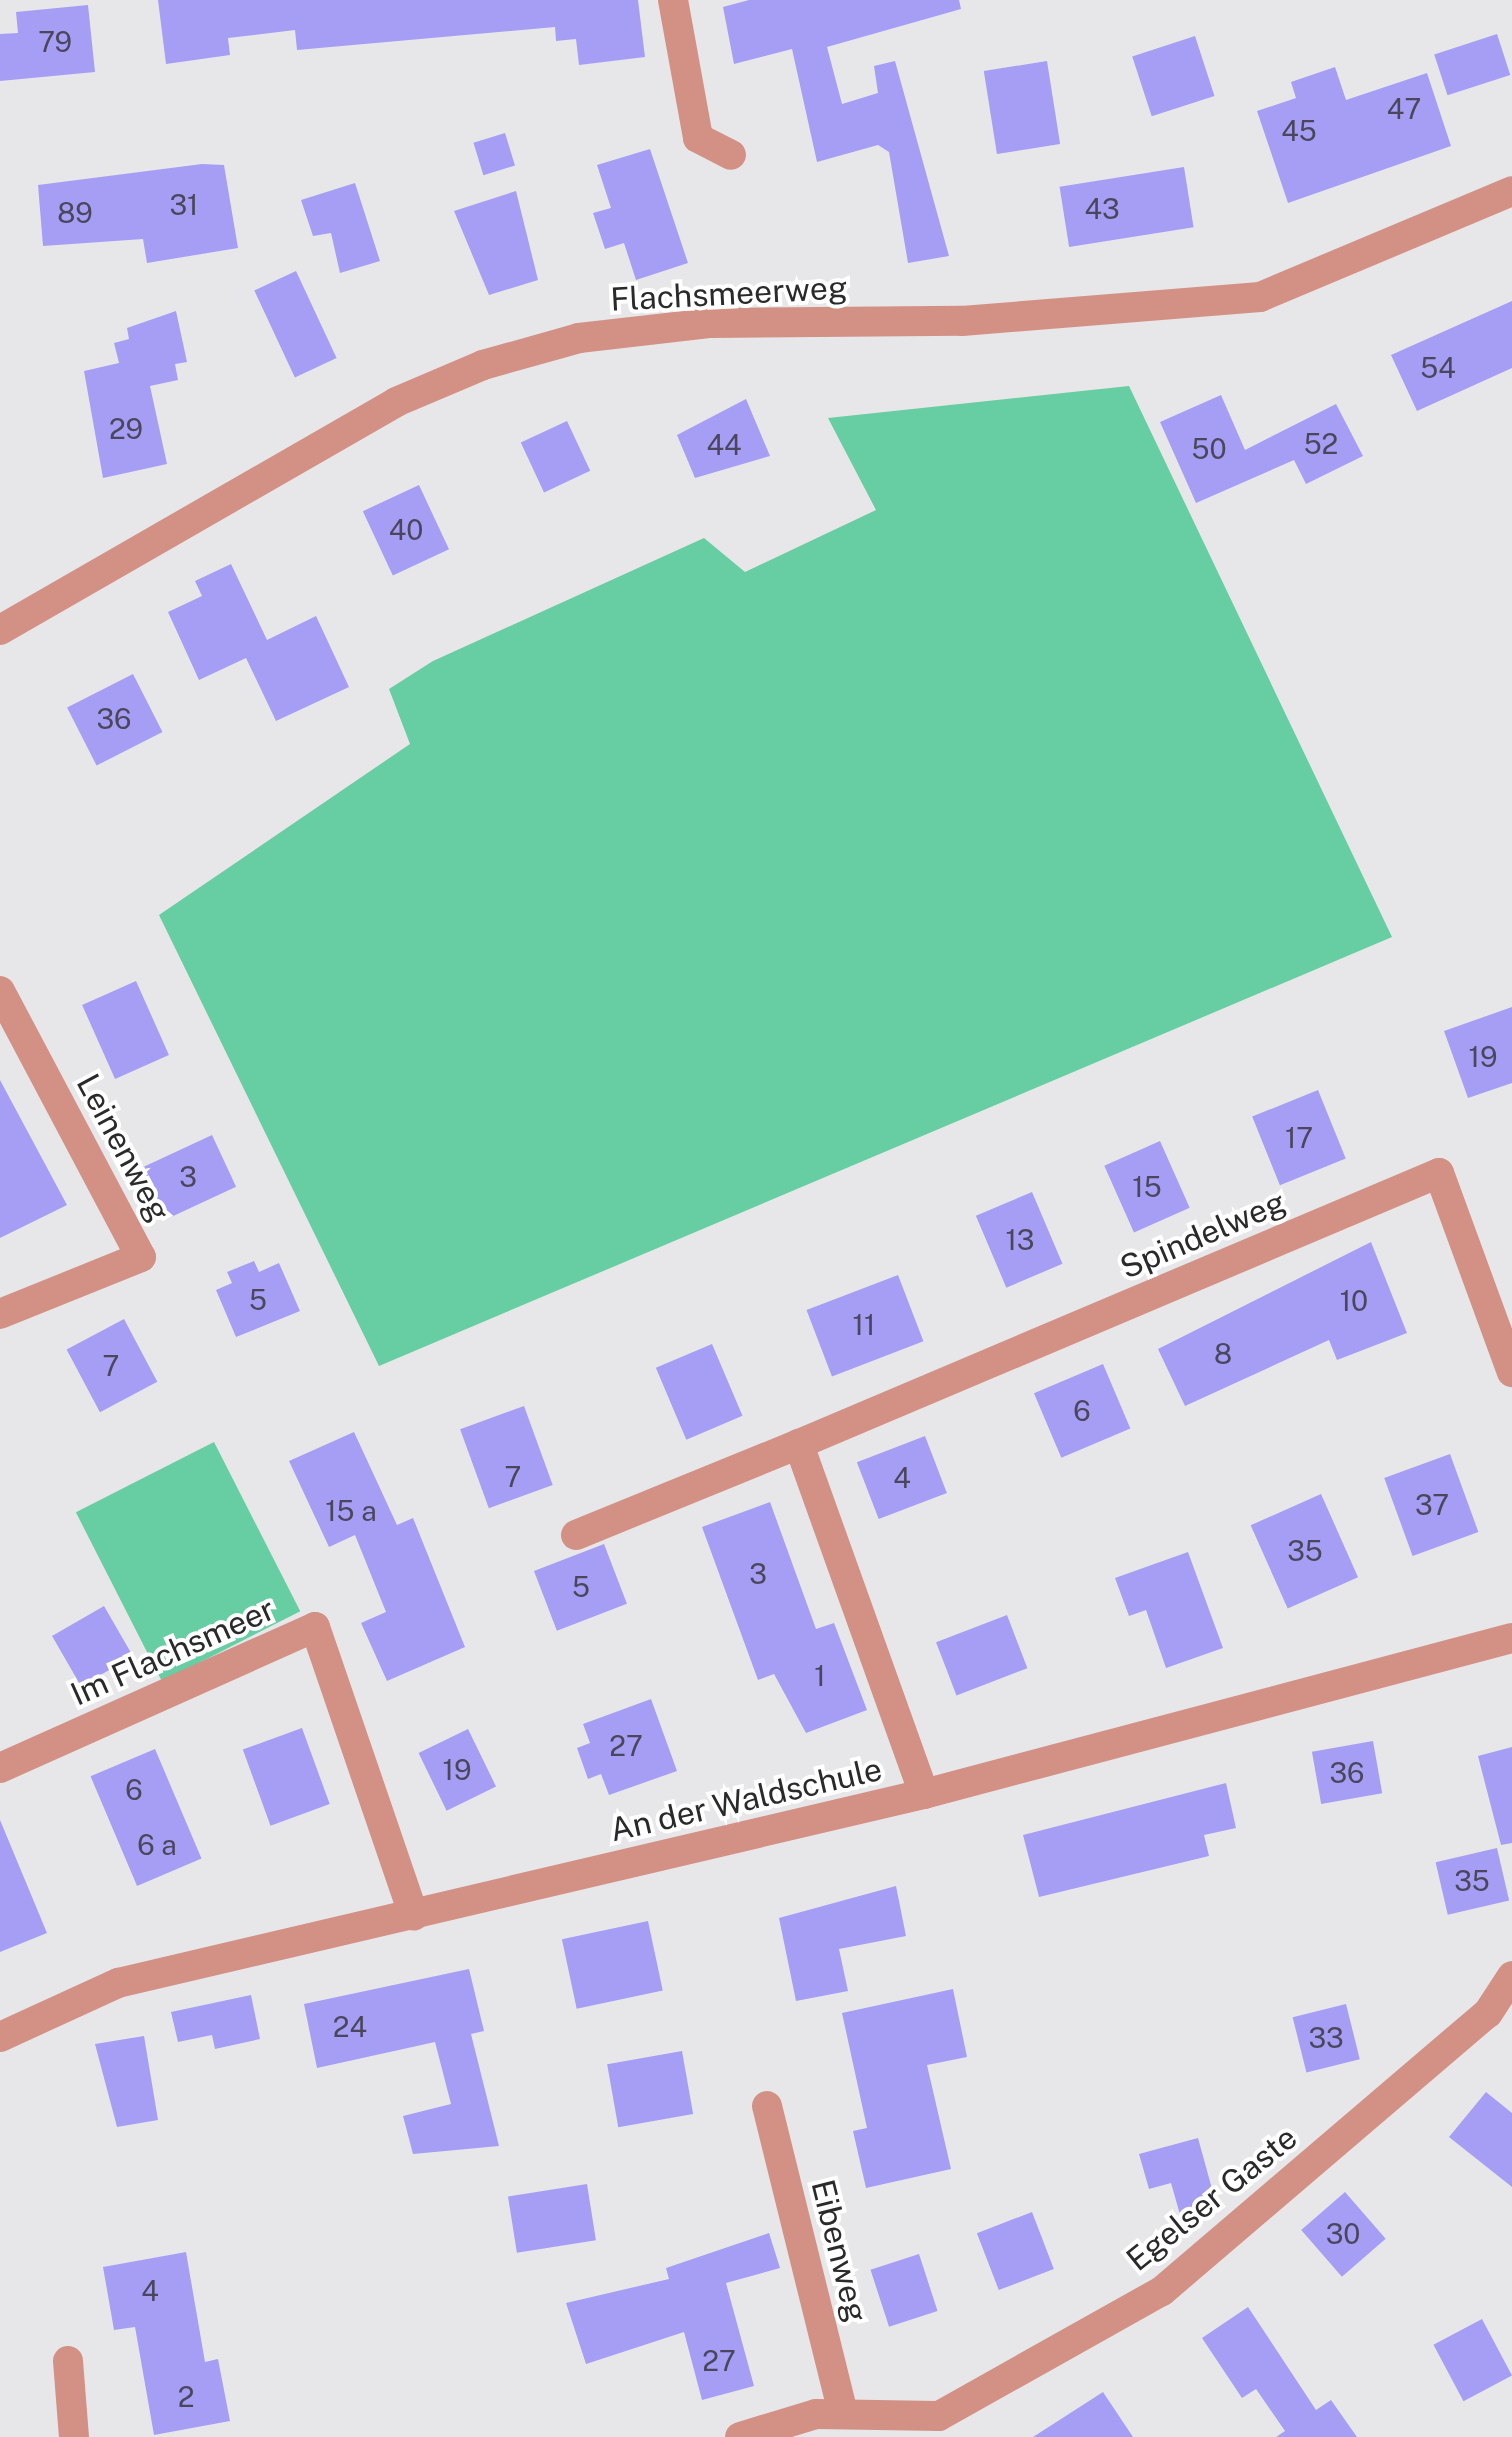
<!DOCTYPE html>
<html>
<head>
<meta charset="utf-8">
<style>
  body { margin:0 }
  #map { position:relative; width:1512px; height:2437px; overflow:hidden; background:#e7e7e9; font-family:"Public Sans",sans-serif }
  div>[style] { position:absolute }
  .green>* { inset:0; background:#67cda2; transform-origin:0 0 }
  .building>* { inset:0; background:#a69ef4; transform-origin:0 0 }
  .street>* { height:30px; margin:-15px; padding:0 15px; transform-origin:15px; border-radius:15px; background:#d39186 }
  span { translate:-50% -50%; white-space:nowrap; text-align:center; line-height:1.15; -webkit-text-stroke:8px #fff; paint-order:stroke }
  .number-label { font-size:28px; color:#4a475d }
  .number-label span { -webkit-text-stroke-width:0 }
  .street-label { font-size:32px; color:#2b2a2b }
</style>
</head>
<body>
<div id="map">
  <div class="green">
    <i style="clip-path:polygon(1129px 386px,1392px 937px,379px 1366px,159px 915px,410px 744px,389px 689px,433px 661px,704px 538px,745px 572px,876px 510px,828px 418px)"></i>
    <i style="left:214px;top:1442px;width:190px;height:155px;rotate:63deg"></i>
  </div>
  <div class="building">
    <i style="clip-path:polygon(158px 0,638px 0,645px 57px,579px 65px,576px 39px,556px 41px,555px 27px,297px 50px,295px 30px,228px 38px,230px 55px,166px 64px)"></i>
    <i style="clip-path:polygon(749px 0,959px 0,961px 9px,827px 47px,842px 104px,878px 93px,874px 66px,895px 61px,949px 256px,908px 263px,889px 152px,878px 145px,817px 162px,792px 49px,734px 64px,723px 7px)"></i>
    <i style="clip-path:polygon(88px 5px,95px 72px,0 81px,0 34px,18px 33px,16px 12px)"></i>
    <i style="left:1497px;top:34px;width:43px;height:66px;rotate:72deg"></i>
    <i style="left:1195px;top:36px;width:63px;height:66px;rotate:72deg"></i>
    <i style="left:1047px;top:61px;width:84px;height:64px;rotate:81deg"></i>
    <i style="clip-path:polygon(1335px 67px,1346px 100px,1427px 73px,1451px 146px,1288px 203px,1257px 111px,1296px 98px,1291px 82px)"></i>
    <i style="left:505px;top:133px;width:34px;height:33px;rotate:73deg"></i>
    <i style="clip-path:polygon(650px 149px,688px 263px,636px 280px,624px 243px,605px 249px,593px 213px,611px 208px,597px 165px)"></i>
    <i style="clip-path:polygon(202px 164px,224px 165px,238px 248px,147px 263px,143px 239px,43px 246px,38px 185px)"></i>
    <i style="left:1184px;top:167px;width:61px;height:126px;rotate:81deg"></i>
    <i style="clip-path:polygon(355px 183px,380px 261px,340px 273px,331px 233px,313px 236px,301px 200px)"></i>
    <i style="clip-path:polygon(516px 191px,538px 280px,489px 295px,454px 211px)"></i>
    <i style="left:296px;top:271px;width:96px;height:46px;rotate:65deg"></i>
    <i style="clip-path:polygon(1512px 301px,1512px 368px,1417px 411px,1391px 355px)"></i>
    <i style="clip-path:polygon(176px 311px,187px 362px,175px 364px,178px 380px,150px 386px,167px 464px,103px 478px,84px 371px,119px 363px,114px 343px,129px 339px,127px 328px)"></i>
    <i style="clip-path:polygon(1221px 395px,1245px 450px,1336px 404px,1363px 456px,1306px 484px,1294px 460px,1196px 503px,1160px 422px)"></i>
    <i style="clip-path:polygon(746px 399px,770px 456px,695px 478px,677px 435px)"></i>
    <i style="left:567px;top:421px;width:55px;height:51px;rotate:65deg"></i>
    <i style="left:419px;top:485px;width:71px;height:62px;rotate:65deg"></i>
    <i style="clip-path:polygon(231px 564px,267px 640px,316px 616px,349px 687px,276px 721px,246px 658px,199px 680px,168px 612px,202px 596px,195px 581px)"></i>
    <i style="left:133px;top:674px;width:65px;height:74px;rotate:63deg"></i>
    <i style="left:136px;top:981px;width:81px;height:59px;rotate:66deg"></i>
    <i style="clip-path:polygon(1512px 1007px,1512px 1083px,1468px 1098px,1444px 1031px)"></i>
    <i style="clip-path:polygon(0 1080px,67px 1205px,0 1238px)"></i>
    <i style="left:1318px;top:1090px;width:74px;height:71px;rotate:68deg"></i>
    <i style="left:212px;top:1135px;width:57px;height:77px;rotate:65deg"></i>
    <i style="left:1160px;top:1141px;width:73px;height:61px;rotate:66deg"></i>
    <i style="left:1032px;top:1192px;width:78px;height:61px;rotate:67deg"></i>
    <i style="clip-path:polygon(1371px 1242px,1407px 1333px,1337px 1360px,1329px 1340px,1185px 1406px,1158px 1349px)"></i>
    <i style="clip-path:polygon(254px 1261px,259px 1272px,279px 1263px,300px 1311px,236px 1337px,216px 1290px,232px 1283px,227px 1272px)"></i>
    <i style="left:898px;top:1275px;width:71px;height:98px;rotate:69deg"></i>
    <i style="left:124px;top:1319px;width:71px;height:65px;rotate:62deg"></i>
    <i style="left:712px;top:1344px;width:78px;height:61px;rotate:67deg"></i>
    <i style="left:1103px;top:1364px;width:70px;height:75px;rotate:67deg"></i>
    <i style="left:524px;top:1406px;width:84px;height:68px;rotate:70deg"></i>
    <i style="clip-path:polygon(354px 1432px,397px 1525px,413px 1518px,465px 1647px,387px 1681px,361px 1623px,386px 1612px,355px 1535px,329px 1547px,289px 1461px)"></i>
    <i style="left:925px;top:1436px;width:61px;height:73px;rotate:69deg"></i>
    <i style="left:1450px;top:1454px;width:83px;height:70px;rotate:70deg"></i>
    <i style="left:1321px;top:1494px;width:91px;height:77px;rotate:66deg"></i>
    <i style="clip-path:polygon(770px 1502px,816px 1629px,834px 1623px,867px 1710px,806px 1733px,774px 1674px,758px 1680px,702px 1527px)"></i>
    <i style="left:604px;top:1544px;width:64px;height:75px;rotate:69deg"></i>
    <i style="clip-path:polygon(1188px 1552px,1223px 1648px,1166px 1668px,1146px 1610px,1129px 1616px,1115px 1578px)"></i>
    <i style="left:104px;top:1606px;width:58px;height:60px;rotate:60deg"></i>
    <i style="left:1007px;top:1615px;width:57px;height:76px;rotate:69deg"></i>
    <i style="clip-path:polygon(651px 1699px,677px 1771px,609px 1795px,601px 1774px,588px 1779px,577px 1748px,590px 1743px,583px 1724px)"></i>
    <i style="left:302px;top:1728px;width:81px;height:63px;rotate:70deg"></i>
    <i style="left:468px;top:1729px;width:64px;height:55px;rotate:64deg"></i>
    <i style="left:1373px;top:1741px;width:53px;height:62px;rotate:80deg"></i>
    <i style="clip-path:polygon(1512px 1747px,1512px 1843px,1501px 1845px,1478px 1756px)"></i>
    <i style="left:155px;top:1749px;width:119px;height:70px;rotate:67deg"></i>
    <i style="clip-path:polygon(1226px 1783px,1236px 1828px,1204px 1835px,1209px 1856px,1039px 1897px,1023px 1835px)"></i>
    <i style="clip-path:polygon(0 1820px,47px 1933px,0 1952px)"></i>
    <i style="left:1497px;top:1848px;width:54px;height:63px;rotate:77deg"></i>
    <i style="clip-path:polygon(896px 1886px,906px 1936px,839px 1949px,848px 1991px,796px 2001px,779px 1918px)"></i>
    <i style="left:648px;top:1921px;width:71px;height:88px;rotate:78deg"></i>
    <i style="clip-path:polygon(469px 1969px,484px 2031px,471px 2034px,499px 2146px,413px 2154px,403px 2116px,451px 2104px,435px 2042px,317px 2068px,304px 2004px)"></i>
    <i style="clip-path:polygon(953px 1989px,967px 2057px,927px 2065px,951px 2169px,866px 2188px,853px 2131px,867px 2128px,842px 2013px)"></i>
    <i style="clip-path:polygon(251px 1995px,260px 2039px,215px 2049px,212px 2035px,178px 2042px,171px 2012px)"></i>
    <i style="left:1346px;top:2004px;width:57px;height:55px;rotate:76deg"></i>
    <i style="clip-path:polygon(144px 2036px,158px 2120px,117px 2127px,95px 2044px)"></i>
    <i style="left:682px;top:2051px;width:64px;height:76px;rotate:80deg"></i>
    <i style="clip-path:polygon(1486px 2092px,1512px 2113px,1512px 2187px,1449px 2137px)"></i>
    <i style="clip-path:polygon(1198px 2138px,1217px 2207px,1181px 2218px,1171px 2183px,1149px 2189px,1139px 2154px)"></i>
    <i style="left:587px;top:2184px;width:57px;height:80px;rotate:81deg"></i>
    <i style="left:1345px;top:2192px;width:62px;height:58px;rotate:49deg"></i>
    <i style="left:1032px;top:2212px;width:61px;height:59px;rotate:69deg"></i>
    <i style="clip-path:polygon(769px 2233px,780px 2268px,726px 2283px,754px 2386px,702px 2400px,684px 2332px,586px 2364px,566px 2303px,669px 2279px,666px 2268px)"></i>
    <i style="clip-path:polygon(186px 2252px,205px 2362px,218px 2359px,230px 2421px,154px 2435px,135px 2327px,114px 2330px,103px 2267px)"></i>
    <i style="left:919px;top:2254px;width:60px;height:51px;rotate:72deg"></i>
    <i style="clip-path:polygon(1248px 2307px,1316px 2410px,1331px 2400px,1357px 2437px,1276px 2437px,1285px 2431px,1256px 2389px,1242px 2398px,1202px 2338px)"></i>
    <i style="left:1482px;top:2319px;width:64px;height:55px;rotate:62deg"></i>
    <i style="clip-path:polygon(1103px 2392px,1133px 2437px,1033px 2437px)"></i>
  </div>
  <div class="street">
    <i style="left:673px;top:0;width:140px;rotate:79.7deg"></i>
    <i style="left:698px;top:138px;width:37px;rotate:27deg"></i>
    <i style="left:0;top:630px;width:457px;rotate:-29.9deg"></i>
    <i style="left:396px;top:402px;width:95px;rotate:-23deg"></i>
    <i style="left:483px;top:365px;width:100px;rotate:-15.7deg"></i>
    <i style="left:579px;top:338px;width:133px;rotate:-6.5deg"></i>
    <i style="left:711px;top:323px;width:251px;rotate:-0.5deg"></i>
    <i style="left:962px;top:321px;width:299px;rotate:-4.6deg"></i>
    <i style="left:1260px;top:297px;width:273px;rotate:-22.8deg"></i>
    <i style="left:0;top:991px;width:301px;rotate:62.1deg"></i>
    <i style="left:141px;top:1257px;width:152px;rotate:158deg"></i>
    <i style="left:576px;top:1535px;width:241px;rotate:-22.2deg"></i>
    <i style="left:0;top:1768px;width:345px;rotate:-24.1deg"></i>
    <i style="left:315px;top:1627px;width:305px;rotate:71.1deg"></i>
    <i style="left:924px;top:1794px;width:372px;rotate:-109.7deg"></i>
    <i style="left:799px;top:1444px;width:695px;rotate:-22.95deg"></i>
    <i style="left:1439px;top:1173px;width:212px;rotate:69.9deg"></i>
    <i style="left:0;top:2037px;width:130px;rotate:-24.6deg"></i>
    <i style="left:118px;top:1983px;width:828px;rotate:-13.2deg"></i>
    <i style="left:924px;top:1794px;width:608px;rotate:-14.86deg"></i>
    <i style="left:767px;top:2106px;width:316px;rotate:76.1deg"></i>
    <i style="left:68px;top:2361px;width:76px;rotate:85.5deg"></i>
    <i style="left:740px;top:2437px;width:79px;rotate:-16.8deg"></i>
    <i style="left:816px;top:2414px;width:123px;rotate:0.9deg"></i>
    <i style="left:939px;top:2416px;width:256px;rotate:-29.3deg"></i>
    <i style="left:1162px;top:2291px;width:428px;rotate:-40.5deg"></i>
    <i style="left:1488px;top:2013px;width:44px;rotate:-57deg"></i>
  </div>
  <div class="number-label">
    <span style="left:55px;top:42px">79</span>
    <span style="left:1404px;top:109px">47</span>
    <span style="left:1299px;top:131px">45</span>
    <span style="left:184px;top:205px">31</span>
    <span style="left:1102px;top:209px">43</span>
    <span style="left:75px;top:213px">89</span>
    <span style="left:1438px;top:368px">54</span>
    <span style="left:126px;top:429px">29</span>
    <span style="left:1321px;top:444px">52</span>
    <span style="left:724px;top:445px">44</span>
    <span style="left:1209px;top:449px">50</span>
    <span style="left:406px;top:530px">40</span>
    <span style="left:114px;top:719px">36</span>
    <span style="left:1483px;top:1057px">19</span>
    <span style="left:1299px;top:1138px">17</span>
    <span style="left:188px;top:1177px">3</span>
    <span style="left:1147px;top:1187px">15</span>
    <span style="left:1020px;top:1240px">13</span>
    <span style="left:258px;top:1300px">5</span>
    <span style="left:1354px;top:1301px">10</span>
    <span style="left:864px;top:1325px">11</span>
    <span style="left:1223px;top:1354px">8</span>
    <span style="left:111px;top:1366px">7</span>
    <span style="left:1082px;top:1411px">6</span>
    <span style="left:513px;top:1477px">7</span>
    <span style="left:902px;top:1478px">4</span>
    <span style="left:1432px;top:1505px">37</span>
    <span style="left:351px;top:1511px">15 a</span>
    <span style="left:1305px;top:1551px">35</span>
    <span style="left:758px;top:1574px">3</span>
    <span style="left:581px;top:1587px">5</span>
    <span style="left:820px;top:1676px">1</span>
    <span style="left:626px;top:1746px">27</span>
    <span style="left:457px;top:1770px">19</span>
    <span style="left:1347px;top:1773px">36</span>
    <span style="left:134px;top:1790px">6</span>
    <span style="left:157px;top:1845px">6 a</span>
    <span style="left:1472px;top:1881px">35</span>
    <span style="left:350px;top:2027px">24</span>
    <span style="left:1326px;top:2038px">33</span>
    <span style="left:1343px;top:2234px">30</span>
    <span style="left:150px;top:2291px">4</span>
    <span style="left:719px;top:2361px">27</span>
    <span style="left:186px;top:2397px">2</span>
  </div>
  <div class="street-label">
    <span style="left:729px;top:294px;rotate:-3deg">Flachsmeerweg</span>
    <span style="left:123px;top:1148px;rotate:62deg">Leinenweg</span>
    <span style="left:1203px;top:1235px;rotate:-23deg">Spindelweg</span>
    <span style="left:173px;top:1652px;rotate:-24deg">Im Flachsmeer</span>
    <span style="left:746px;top:1800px;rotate:-13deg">An der Waldschule</span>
    <span style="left:1212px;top:2199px;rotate:-39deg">Egelser Gaste</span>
    <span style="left:839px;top:2251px;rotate:76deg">Eibenweg</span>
  </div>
</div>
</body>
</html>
